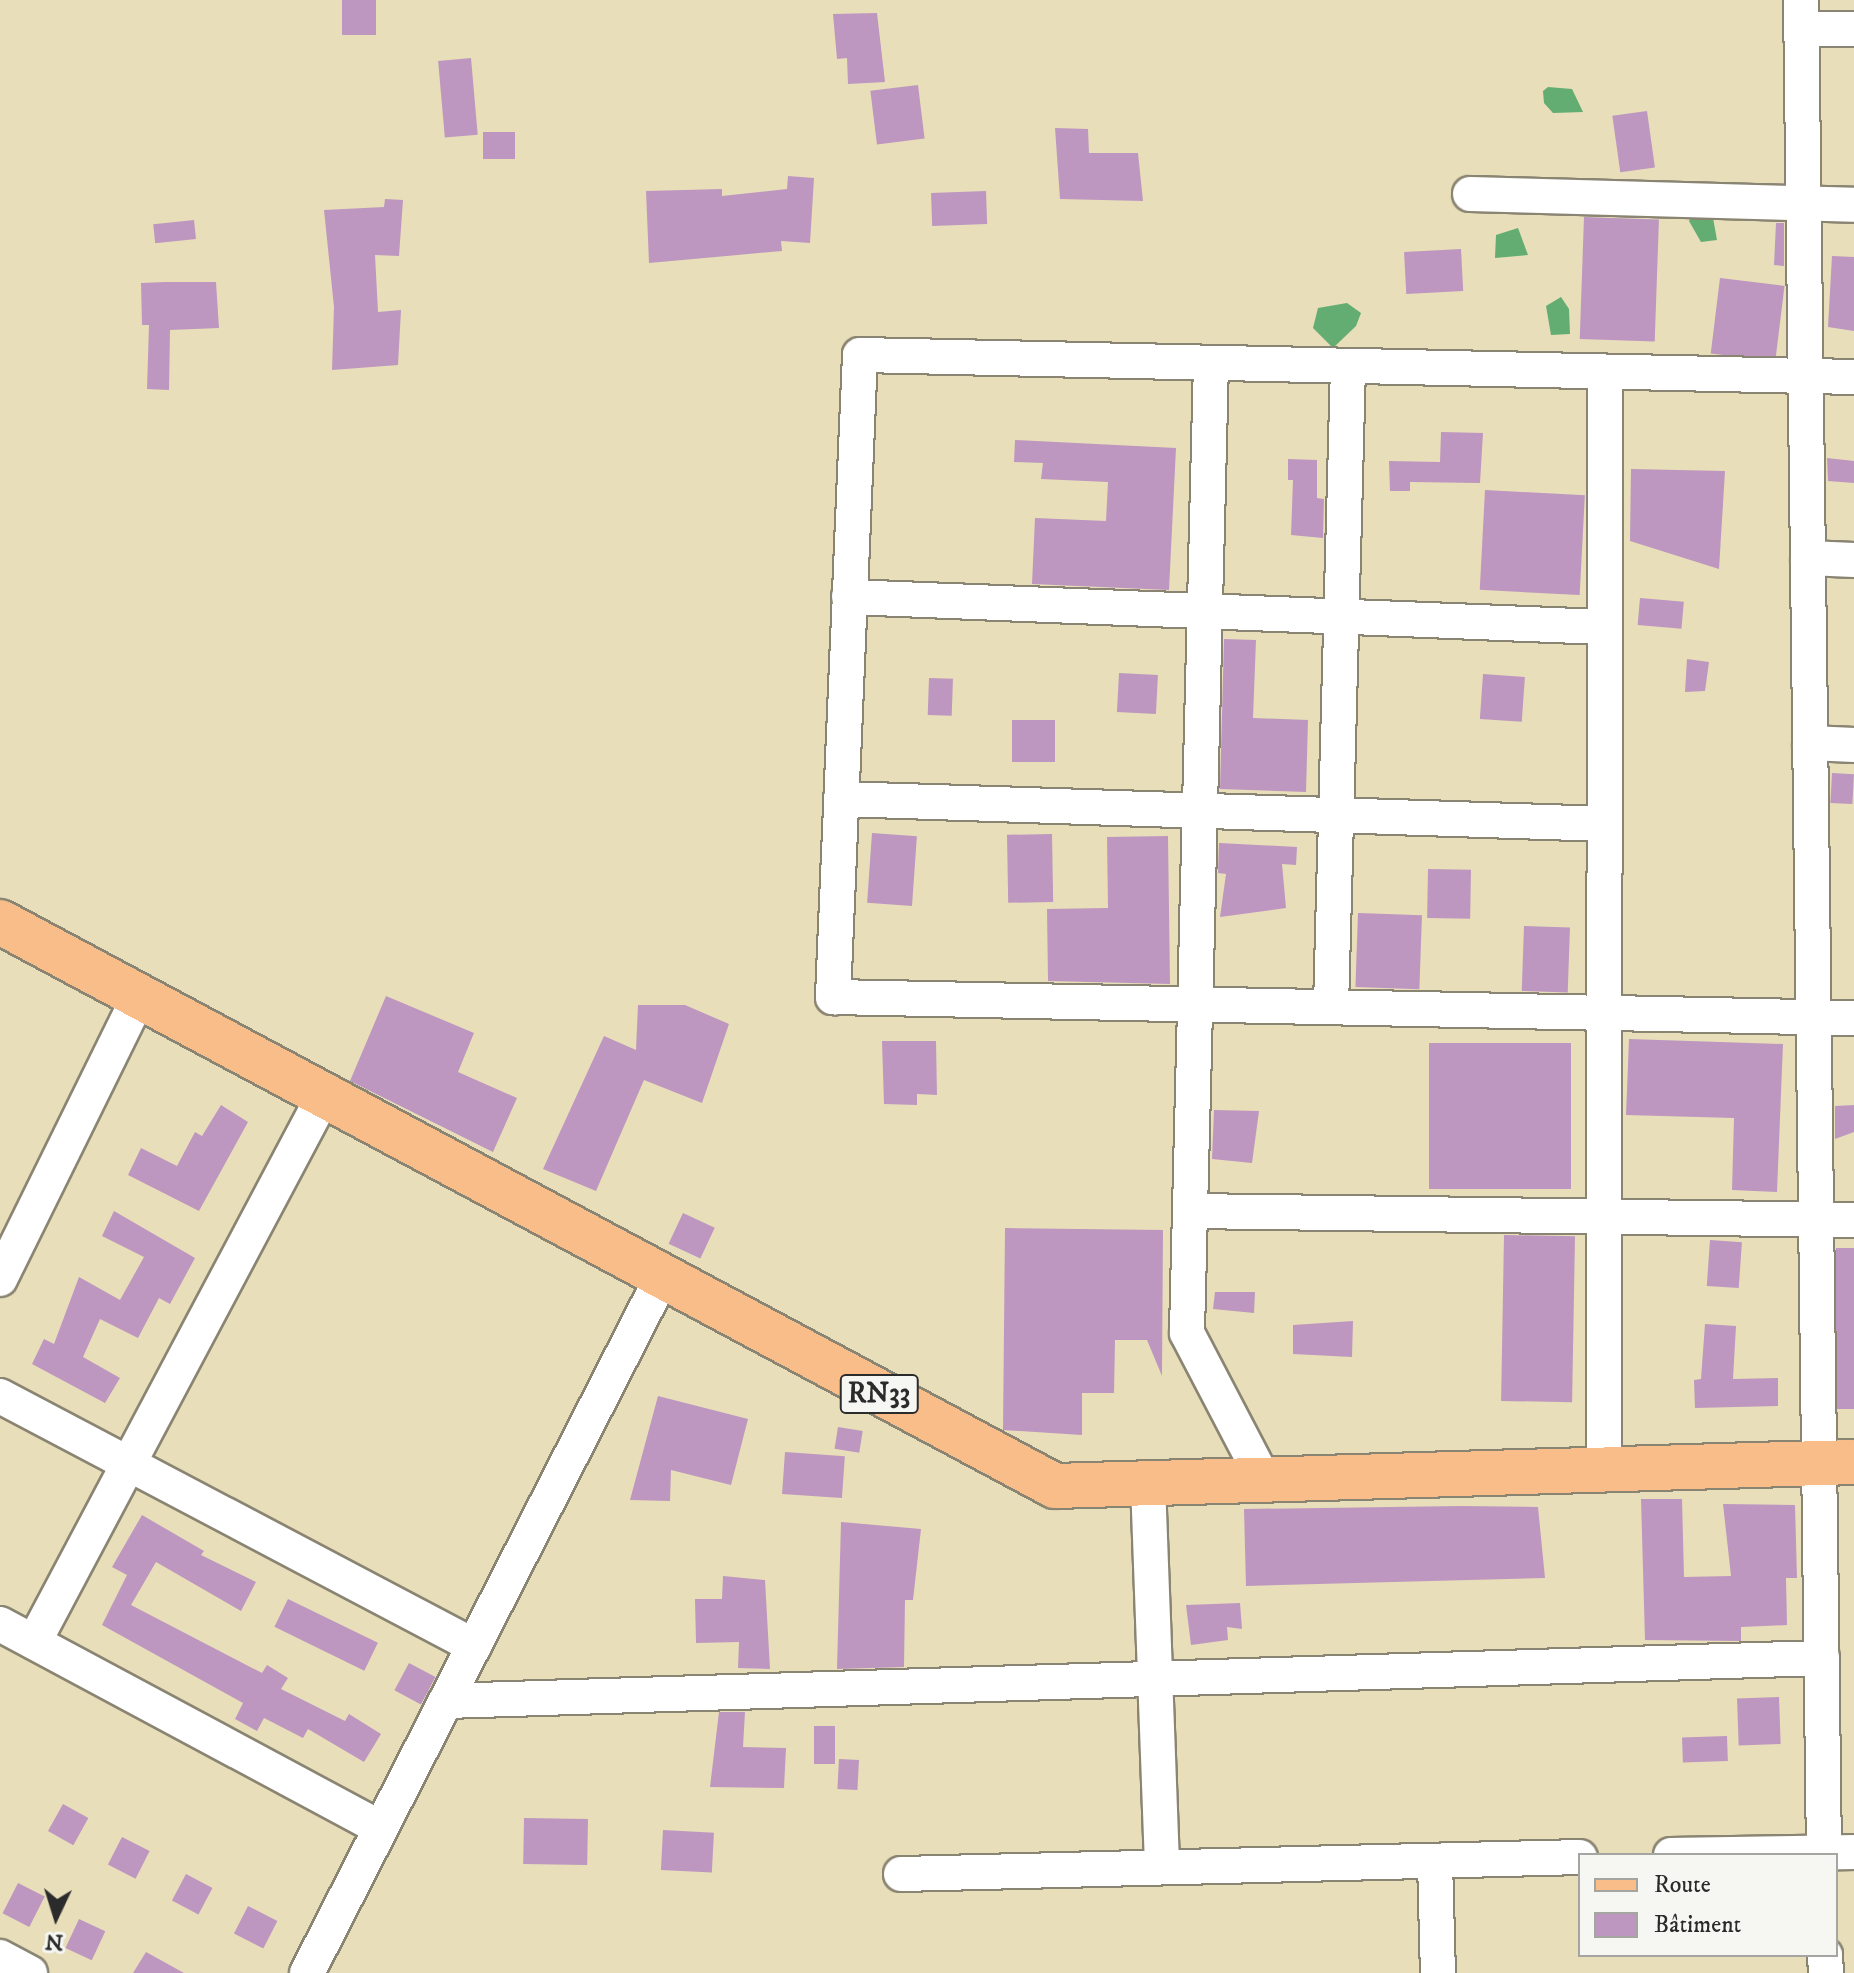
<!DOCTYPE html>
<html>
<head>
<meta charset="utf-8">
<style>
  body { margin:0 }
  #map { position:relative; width:1854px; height:1973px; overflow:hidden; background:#e8deba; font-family:"IM FELL DW Pica",serif }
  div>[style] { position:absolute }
  .forest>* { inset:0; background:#63ac72 }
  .building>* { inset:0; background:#bd97bf; transform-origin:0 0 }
  .roads { filter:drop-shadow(2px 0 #8a8472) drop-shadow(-2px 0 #8a8472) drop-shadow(0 2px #8a8472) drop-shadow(0 -2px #8a8472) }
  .minor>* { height:34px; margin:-17px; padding:0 17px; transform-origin:17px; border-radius:17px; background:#fff }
  .major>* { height:44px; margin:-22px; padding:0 22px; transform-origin:22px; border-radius:22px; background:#f9bd89 }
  span { translate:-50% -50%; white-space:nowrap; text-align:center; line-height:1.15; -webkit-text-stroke:6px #f6f6f2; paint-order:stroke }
  .shield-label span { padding:2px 6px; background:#f6f6f2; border:2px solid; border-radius:6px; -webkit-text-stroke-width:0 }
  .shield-label { font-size:28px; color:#2b2b2b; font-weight:700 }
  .legend { position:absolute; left:1578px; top:1853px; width:260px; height:104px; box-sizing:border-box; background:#f6f6f2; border:2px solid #a5a5a2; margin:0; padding:10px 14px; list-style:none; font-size:24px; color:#2b2b2b }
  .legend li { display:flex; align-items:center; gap:16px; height:40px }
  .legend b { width:40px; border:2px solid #a5a5a2 }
  .north { position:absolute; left:16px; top:1877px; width:80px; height:80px; -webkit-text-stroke:6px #f6f6f2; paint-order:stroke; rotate:184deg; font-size:22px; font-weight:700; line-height:32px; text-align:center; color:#2b2b2b }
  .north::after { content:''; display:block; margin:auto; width:28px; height:36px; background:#2b2b2b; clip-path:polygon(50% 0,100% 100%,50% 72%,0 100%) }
</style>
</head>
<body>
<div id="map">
  <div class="forest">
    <i style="clip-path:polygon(1548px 87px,1572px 89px,1583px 112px,1553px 113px,1544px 103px,1543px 91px)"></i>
    <i style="clip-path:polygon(1696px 206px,1711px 207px,1717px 240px,1701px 242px,1689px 221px)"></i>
    <i style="clip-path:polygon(1518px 228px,1528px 255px,1495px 258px,1496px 235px)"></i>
    <i style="clip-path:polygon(1561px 297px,1569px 309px,1570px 334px,1551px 335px,1546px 306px)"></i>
    <i style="clip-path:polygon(1347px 303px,1361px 313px,1356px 326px,1333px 348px,1313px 328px,1318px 308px)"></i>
  </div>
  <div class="building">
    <i style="left:342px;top:0;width:34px;height:35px"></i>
    <i style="clip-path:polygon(877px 13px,885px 82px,848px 84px,847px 58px,837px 59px,833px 14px)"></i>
    <i style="left:471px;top:58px;width:77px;height:33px;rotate:85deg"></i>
    <i style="left:918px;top:85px;width:54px;height:48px;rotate:83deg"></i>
    <i style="left:1647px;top:111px;width:57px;height:35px;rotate:82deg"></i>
    <i style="clip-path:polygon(1055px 128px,1088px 129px,1089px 153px,1138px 153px,1143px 201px,1060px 199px)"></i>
    <i style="left:515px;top:132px;width:27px;height:32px;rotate:90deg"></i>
    <i style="clip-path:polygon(788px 176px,814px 178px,810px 243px,781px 241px,782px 251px,649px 263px,646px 191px,722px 189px,722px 196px,787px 189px)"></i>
    <i style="left:986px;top:191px;width:33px;height:55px;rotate:88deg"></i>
    <i style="clip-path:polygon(385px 199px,403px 200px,399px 256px,375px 255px,378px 312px,401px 310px,398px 365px,332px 370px,334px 307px,324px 210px,384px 207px)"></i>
    <i style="left:1584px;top:217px;width:75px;height:122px;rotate:2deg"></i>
    <i style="left:194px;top:220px;width:19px;height:41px;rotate:84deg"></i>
    <i style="clip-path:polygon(1776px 223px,1784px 223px,1784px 266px,1774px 265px)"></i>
    <i style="left:1461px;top:249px;width:42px;height:57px;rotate:87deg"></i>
    <i style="clip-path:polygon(1832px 256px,1854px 257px,1854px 331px,1828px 327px)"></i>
    <i style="left:1720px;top:278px;width:65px;height:76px;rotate:7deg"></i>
    <i style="clip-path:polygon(165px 282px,216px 282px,219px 328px,170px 330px,169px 390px,147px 389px,149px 325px,142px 325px,141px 283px)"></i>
    <i style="clip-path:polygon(1441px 432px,1483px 433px,1480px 483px,1410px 482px,1410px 491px,1390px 491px,1389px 461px,1440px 462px)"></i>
    <i style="clip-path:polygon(1015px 440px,1176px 448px,1169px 590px,1032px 584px,1035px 518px,1106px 521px,1108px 482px,1041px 479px,1043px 463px,1014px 462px)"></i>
    <i style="clip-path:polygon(1827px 458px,1854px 461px,1854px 483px,1828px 481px)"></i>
    <i style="clip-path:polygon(1288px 459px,1317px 460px,1317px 498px,1324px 499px,1323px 538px,1291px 535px,1293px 480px,1288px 480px)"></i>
    <i style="clip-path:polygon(1631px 469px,1725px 471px,1719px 569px,1630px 541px)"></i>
    <i style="left:1485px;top:490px;width:100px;height:100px;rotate:3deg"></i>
    <i style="left:1640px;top:598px;width:44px;height:27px;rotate:5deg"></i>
    <i style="clip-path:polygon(1224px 639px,1256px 640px,1253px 718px,1308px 720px,1306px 792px,1220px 789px)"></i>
    <i style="clip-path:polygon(1687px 659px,1709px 662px,1705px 691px,1685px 692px)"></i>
    <i style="left:1119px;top:673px;width:39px;height:39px;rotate:3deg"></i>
    <i style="left:1483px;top:674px;width:42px;height:45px;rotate:4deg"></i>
    <i style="left:929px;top:678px;width:24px;height:37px;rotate:2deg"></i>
    <i style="left:1012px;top:720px;width:43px;height:42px"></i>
    <i style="left:1832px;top:773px;width:22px;height:30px;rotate:3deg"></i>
    <i style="left:872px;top:833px;width:45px;height:70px;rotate:4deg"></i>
    <i style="left:1052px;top:834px;width:68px;height:45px;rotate:89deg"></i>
    <i style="clip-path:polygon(1168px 836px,1170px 984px,1048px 981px,1047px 909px,1108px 908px,1107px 837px)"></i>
    <i style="clip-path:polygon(1219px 843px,1297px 847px,1296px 865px,1282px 864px,1286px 908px,1220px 917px,1226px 874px,1218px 873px)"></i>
    <i style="left:1428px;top:869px;width:43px;height:49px;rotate:1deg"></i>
    <i style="left:1358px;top:913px;width:64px;height:74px;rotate:2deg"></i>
    <i style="left:1524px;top:926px;width:46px;height:65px;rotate:2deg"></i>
    <i style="clip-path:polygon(386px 996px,474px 1033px,458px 1072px,517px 1098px,493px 1152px,350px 1081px)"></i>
    <i style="clip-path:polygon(638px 1005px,685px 1005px,729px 1024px,702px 1103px,644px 1080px,596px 1191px,543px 1169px,604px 1036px,636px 1050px)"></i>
    <i style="clip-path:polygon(1629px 1039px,1783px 1044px,1777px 1192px,1732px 1190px,1734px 1118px,1626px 1115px)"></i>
    <i style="clip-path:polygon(882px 1041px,936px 1041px,937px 1095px,917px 1094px,917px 1105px,884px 1104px)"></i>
    <i style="left:1429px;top:1043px;width:142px;height:146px"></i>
    <i style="clip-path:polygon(221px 1105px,248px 1122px,199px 1211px,128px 1175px,141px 1148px,177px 1166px,195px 1132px,202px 1136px)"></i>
    <i style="clip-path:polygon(1854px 1105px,1854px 1132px,1835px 1139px,1835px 1106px)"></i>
    <i style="clip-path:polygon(1214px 1110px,1259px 1111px,1252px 1163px,1212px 1159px)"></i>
    <i style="clip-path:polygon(114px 1211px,195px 1258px,170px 1304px,159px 1298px,138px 1338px,100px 1319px,83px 1357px,120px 1378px,105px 1403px,32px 1364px,44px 1339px,54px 1344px,79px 1277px,120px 1300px,144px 1257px,102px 1236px)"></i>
    <i style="left:683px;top:1213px;width:35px;height:34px;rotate:25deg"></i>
    <i style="clip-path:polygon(1005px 1228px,1163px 1230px,1162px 1376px,1147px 1340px,1115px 1340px,1114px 1393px,1082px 1393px,1082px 1435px,1003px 1430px)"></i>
    <i style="left:1504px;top:1235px;width:71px;height:166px;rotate:1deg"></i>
    <i style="left:1710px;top:1240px;width:32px;height:46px;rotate:4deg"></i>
    <i style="left:1836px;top:1248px;width:18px;height:161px"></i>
    <i style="clip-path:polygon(1215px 1292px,1255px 1292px,1254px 1313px,1213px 1309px)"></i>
    <i style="clip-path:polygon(1353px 1321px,1352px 1357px,1293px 1354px,1293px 1325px)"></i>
    <i style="clip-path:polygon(1705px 1324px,1736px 1326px,1733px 1379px,1778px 1378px,1778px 1406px,1695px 1408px,1694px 1380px,1701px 1379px)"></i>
    <i style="clip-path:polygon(658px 1396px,748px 1419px,731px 1485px,671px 1470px,670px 1501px,630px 1500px)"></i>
    <i style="left:838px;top:1427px;width:25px;height:22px;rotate:9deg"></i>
    <i style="left:785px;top:1452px;width:60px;height:42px;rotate:4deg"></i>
    <i style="clip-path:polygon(1641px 1499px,1682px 1499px,1684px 1577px,1731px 1576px,1723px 1504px,1795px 1505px,1797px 1578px,1786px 1578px,1787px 1625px,1741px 1627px,1741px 1641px,1645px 1640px)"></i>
    <i style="clip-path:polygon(1461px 1506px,1538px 1507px,1545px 1578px,1246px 1586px,1244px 1509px)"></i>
    <i style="clip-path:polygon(142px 1515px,204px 1551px,201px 1555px,256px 1582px,241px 1611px,156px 1562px,131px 1605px,262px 1673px,267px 1665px,288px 1678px,281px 1689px,345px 1721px,349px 1714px,381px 1734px,364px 1762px,308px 1729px,303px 1738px,264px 1718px,257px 1731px,235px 1719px,243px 1703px,102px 1625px,127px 1575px,112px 1567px)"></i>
    <i style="clip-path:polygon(841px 1522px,921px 1529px,913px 1600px,905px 1600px,904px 1667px,837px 1669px)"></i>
    <i style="clip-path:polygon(723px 1576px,765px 1580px,770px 1669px,738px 1668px,739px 1642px,696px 1643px,695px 1599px,722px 1599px)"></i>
    <i style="left:288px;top:1599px;width:100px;height:31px;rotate:26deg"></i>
    <i style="clip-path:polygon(1240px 1603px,1242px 1629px,1227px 1627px,1228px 1640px,1191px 1645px,1186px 1605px)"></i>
    <i style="left:409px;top:1663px;width:30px;height:31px;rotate:28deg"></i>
    <i style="left:1779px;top:1697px;width:47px;height:42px;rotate:88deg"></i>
    <i style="clip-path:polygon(719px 1712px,745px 1712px,743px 1747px,786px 1748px,784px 1788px,710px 1787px)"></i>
    <i style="left:814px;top:1726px;width:21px;height:38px"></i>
    <i style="left:1727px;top:1736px;width:25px;height:45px;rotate:88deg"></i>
    <i style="left:839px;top:1759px;width:20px;height:30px;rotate:3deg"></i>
    <i style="left:63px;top:1804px;width:29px;height:31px;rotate:29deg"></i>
    <i style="left:524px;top:1818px;width:64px;height:46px;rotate:1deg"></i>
    <i style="left:663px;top:1830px;width:51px;height:40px;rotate:3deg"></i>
    <i style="left:122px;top:1837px;width:31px;height:31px;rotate:27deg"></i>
    <i style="left:186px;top:1874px;width:30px;height:30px;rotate:28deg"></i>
    <i style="left:18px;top:1883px;width:30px;height:34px;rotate:27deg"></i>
    <i style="left:248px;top:1906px;width:33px;height:31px;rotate:27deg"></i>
    <i style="left:79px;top:1919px;width:29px;height:32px;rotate:25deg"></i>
    <i style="clip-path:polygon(146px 1952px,184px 1973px,133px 1973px)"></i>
  </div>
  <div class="roads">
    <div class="minor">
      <i style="left:1801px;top:0;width:1855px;rotate:89.29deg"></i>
      <i style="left:1801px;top:29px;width:53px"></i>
      <i style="left:1470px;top:194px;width:384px;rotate:1.6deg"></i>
      <i style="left:1211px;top:363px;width:970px;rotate:91.42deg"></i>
      <i style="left:1187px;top:1333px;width:166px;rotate:62.4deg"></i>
      <i style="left:1854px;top:377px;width:994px;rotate:-178.73deg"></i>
      <i style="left:860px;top:355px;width:643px;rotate:92.41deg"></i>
      <i style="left:833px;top:997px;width:1021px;rotate:1.18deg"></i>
      <i style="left:1808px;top:558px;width:46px;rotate:2.5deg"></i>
      <i style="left:849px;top:597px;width:756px;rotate:2.28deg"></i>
      <i style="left:1810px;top:743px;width:44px;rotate:2.6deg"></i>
      <i style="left:841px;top:799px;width:764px;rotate:1.87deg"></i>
      <i style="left:1331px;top:1007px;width:641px;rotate:-88.48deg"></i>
      <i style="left:1190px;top:1211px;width:664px;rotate:0.78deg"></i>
      <i style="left:0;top:1279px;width:314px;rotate:-63.8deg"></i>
      <i style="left:0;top:1396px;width:536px;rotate:27.81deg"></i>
      <i style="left:1604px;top:1470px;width:1098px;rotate:-89.95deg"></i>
      <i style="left:1148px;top:1483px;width:384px;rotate:87.9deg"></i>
      <i style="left:0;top:1624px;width:432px;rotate:28.2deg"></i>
      <i style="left:34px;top:1642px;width:617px;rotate:-62.06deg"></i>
      <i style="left:446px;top:1701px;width:1377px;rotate:-1.79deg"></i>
      <i style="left:1671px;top:1855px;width:183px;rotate:-0.9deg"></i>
      <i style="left:1435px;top:1861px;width:112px;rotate:88.5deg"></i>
      <i style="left:901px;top:1874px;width:679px;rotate:-1.43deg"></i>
      <i style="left:1825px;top:1955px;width:18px;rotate:87deg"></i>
      <i style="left:0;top:1957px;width:34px;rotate:28deg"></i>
      <i style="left:307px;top:1973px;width:779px;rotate:-62.97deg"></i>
    </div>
    <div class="major">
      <i style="left:0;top:922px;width:1196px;rotate:28.13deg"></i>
      <i style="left:1055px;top:1486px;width:799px;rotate:-1.72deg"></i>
    </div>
  </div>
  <div class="shield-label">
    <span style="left:879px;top:1394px">RN33</span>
  </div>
  <ul class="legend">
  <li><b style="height:10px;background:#f9bd89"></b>Route</li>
  <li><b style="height:22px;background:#bd97bf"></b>Bâtiment</li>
  </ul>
  <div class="north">N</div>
</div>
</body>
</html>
